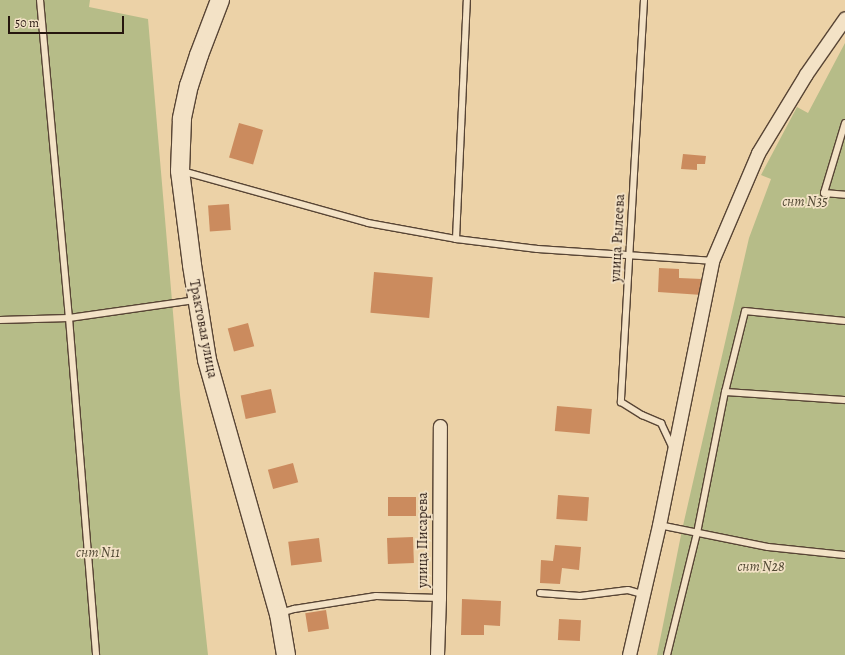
<!DOCTYPE html>
<html>
<head>
<meta charset="utf-8">
<style>
  body { margin:0 }
  #map { position:relative; width:845px; height:655px; overflow:hidden; background:#ecd2a7; font-family:Alegreya,serif }
  div>[style] { position:absolute }
  .green>* { inset:0; background:#b6bc88 }
  .building>* { inset:0; background:#cb8b5e; transform-origin:0 0 }
  .roads { filter:drop-shadow(1px 0 #584535) drop-shadow(-1px 0 #584535) drop-shadow(0 1px #584535) drop-shadow(0 -1px #584535) }
  .lane>* { height:6px; margin:-3px; padding:0 3px; transform-origin:3px; border-radius:3px; background:#f3e2c6 }
  .street>* { height:13px; margin:-6.5px; padding:0 6.5px; transform-origin:6.5px; border-radius:6.5px; background:#f3e2c6 }
  .secondary>* { height:18px; margin:-9px; padding:0 9px; transform-origin:9px; border-radius:9px; background:#f3e2c6 }
  span { translate:-50% -50%; white-space:nowrap; text-align:center; line-height:1.15; -webkit-text-stroke:3.5px #f3e2c6; paint-order:stroke }
  .park-label { font-size:14px; color:#514833; font-style:italic }
  .street-label { font-size:14px; color:#26160f }
  .scale { position:absolute; left:8px; top:16px; width:116px; height:18px; box-sizing:border-box; border:2px solid #26160f; border-top:0; padding-left:5px; font-size:12px; line-height:14px; white-space:nowrap; color:#26160f; -webkit-text-stroke:3px #f3e2c6; paint-order:stroke }
</style>
</head>
<body>
<div id="map">
  <div class="green">
    <i style="clip-path:polygon(0 0,90px 0,89px 7px,148px 19px,180px 395px,208px 655px,0 655px)"></i>
    <i style="clip-path:polygon(845px 43px,845px 655px,657px 655px,682px 530px,749px 238px,771px 179px,761px 175px,797px 107px,808px 113px)"></i>
  </div>
  <div class="building">
    <i style="left:239px;top:123px;width:25px;height:36px;rotate:16deg"></i>
    <i style="clip-path:polygon(683px 154px,706px 156px,705px 164px,697px 164px,697px 170px,681px 169px)"></i>
    <i style="left:229px;top:204px;width:26px;height:21px;rotate:86deg"></i>
    <i style="clip-path:polygon(659px 268px,679px 269px,679px 278px,702px 279px,702px 295px,658px 292px)"></i>
    <i style="left:374px;top:272px;width:59px;height:41px;rotate:5deg"></i>
    <i style="left:248px;top:323px;width:24px;height:21px;rotate:75deg"></i>
    <i style="left:271px;top:389px;width:24px;height:31px;rotate:78deg"></i>
    <i style="left:557px;top:406px;width:35px;height:25px;rotate:5deg"></i>
    <i style="left:293px;top:463px;width:20px;height:26px;rotate:75deg"></i>
    <i style="left:558px;top:495px;width:31px;height:24px;rotate:4deg"></i>
    <i style="left:416px;top:497px;width:19px;height:28px;rotate:90deg"></i>
    <i style="left:413px;top:537px;width:26px;height:26px;rotate:88deg"></i>
    <i style="left:319px;top:538px;width:24px;height:31px;rotate:83deg"></i>
    <i style="clip-path:polygon(555px 545px,581px 547px,579px 570px,562px 568px,560px 584px,540px 583px,541px 560px,553px 561px)"></i>
    <i style="clip-path:polygon(462px 599px,501px 601px,500px 626px,484px 625px,484px 635px,461px 635px)"></i>
    <i style="left:326px;top:610px;width:19px;height:21px;rotate:81deg"></i>
    <i style="left:559px;top:619px;width:22px;height:21px;rotate:3deg"></i>
  </div>
  <div class="roads">
    <div class="lane">
      <i style="left:40px;top:0;width:319px;rotate:84.8deg"></i>
      <i style="left:69px;top:318px;width:338px;rotate:85.4deg"></i>
      <i style="left:644px;top:0;width:403px;rotate:93.3deg"></i>
      <i style="left:621px;top:402px;width:25px;rotate:32deg"></i>
      <i style="left:642px;top:415px;width:21px;rotate:23deg"></i>
      <i style="left:661px;top:423px;width:26px;rotate:65deg"></i>
      <i style="left:845px;top:123px;width:73px;rotate:106.7deg"></i>
      <i style="left:824px;top:193px;width:21px;rotate:5deg"></i>
      <i style="left:182px;top:171px;width:193px;rotate:15.6deg"></i>
      <i style="left:368px;top:223px;width:89px;rotate:10.3deg"></i>
      <i style="left:456px;top:239px;width:82px;rotate:7deg"></i>
      <i style="left:537px;top:249px;width:175px;rotate:3.9deg"></i>
      <i style="left:456px;top:239px;width:239px;rotate:-87.4deg"></i>
      <i style="left:0;top:320px;width:69px;rotate:-1.7deg"></i>
      <i style="left:69px;top:318px;width:127px;rotate:-8.1deg"></i>
      <i style="left:725px;top:392px;width:120px;rotate:3.8deg"></i>
      <i style="left:659px;top:525px;width:111px;rotate:11.4deg"></i>
      <i style="left:768px;top:547px;width:77px;rotate:5.9deg"></i>
      <i style="left:540px;top:593px;width:40px;rotate:4.3deg"></i>
      <i style="left:580px;top:596px;width:48px;rotate:-7.1deg"></i>
      <i style="left:628px;top:590px;width:15px;rotate:16deg"></i>
      <i style="left:280px;top:613px;width:15px;rotate:-16deg"></i>
      <i style="left:294px;top:609px;width:83px;rotate:-9deg"></i>
      <i style="left:376px;top:596px;width:63px;rotate:1.8deg"></i>
      <i style="left:667px;top:655px;width:126px;rotate:-76.2deg"></i>
      <i style="left:697px;top:533px;width:144px;rotate:-78.8deg"></i>
      <i style="left:725px;top:392px;width:83px;rotate:-76.1deg"></i>
      <i style="left:745px;top:311px;width:100px;rotate:5.7deg"></i>
    </div>
    <div class="street">
      <i style="left:437px;top:655px;width:57px;rotate:-88deg"></i>
      <i style="left:439px;top:598px;width:172px;rotate:-89.7deg"></i>
      <i style="left:629px;top:655px;width:133px;rotate:-77deg"></i>
      <i style="left:659px;top:525px;width:269px;rotate:-78.6deg"></i>
      <i style="left:712px;top:261px;width:117px;rotate:-66.9deg"></i>
      <i style="left:758px;top:153px;width:92px;rotate:-58.7deg"></i>
      <i style="left:806px;top:74px;width:68px;rotate:-55.1deg"></i>
    </div>
    <div class="secondary">
      <i style="left:220px;top:0;width:59px;rotate:110.9deg"></i>
      <i style="left:199px;top:55px;width:32px;rotate:108deg"></i>
      <i style="left:189px;top:85px;width:35px;rotate:102deg"></i>
      <i style="left:182px;top:119px;width:52px;rotate:92.2deg"></i>
      <i style="left:180px;top:171px;width:95px;rotate:82.7deg"></i>
      <i style="left:192px;top:265px;width:96px;rotate:81deg"></i>
      <i style="left:207px;top:360px;width:264px;rotate:74.2deg"></i>
      <i style="left:279px;top:614px;width:42px;rotate:80.3deg"></i>
    </div>
  </div>
  <div class="park-label">
    <span style="left:805px;top:202px">снт N35</span>
    <span style="left:98px;top:553px">снт N11</span>
    <span style="left:761px;top:567px">снт N28</span>
  </div>
  <div class="street-label">
    <span style="left:618px;top:238px;rotate:-87deg">улица Рылеева</span>
    <span style="left:203px;top:329px;rotate:79deg">Трактовая улица</span>
    <span style="left:423px;top:540px;rotate:-90deg">улица Писарева</span>
  </div>
  <div class="scale">50 m</div>
</div>
</body>
</html>
